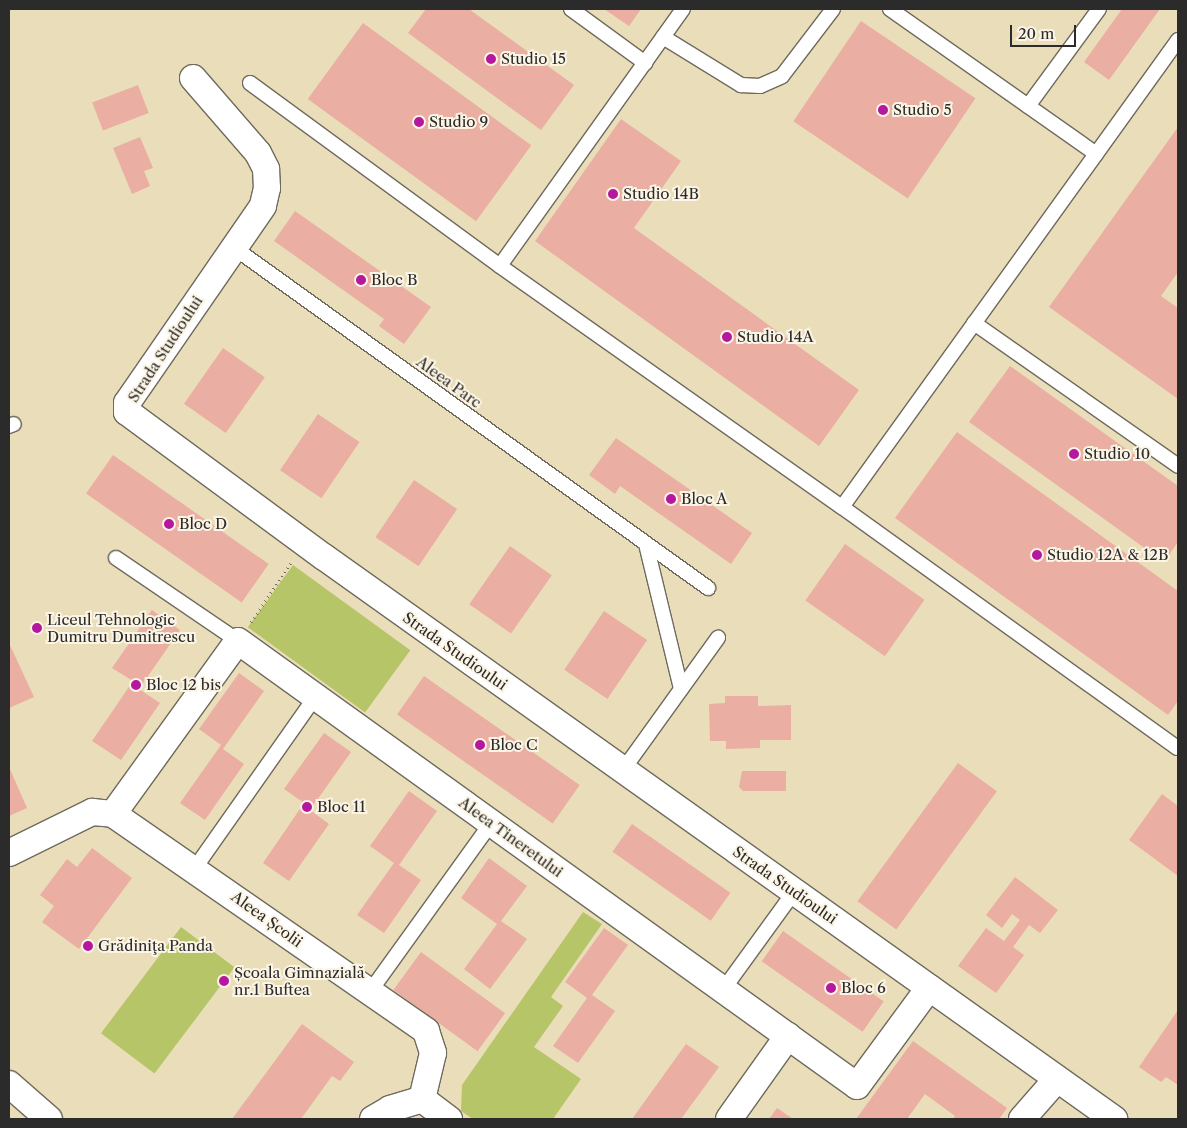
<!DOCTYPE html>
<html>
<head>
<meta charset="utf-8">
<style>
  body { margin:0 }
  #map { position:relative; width:1187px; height:1128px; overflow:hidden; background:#eadeba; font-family:"Libre Caslon Text",serif }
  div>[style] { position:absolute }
  .green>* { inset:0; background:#b6c567; transform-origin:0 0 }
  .building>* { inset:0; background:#eaaea2; transform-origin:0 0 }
  .path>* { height:3px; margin-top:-1.5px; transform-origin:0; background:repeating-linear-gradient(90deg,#6e6a5d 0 1px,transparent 0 5px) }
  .roads { filter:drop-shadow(1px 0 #6e6a5d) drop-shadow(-1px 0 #6e6a5d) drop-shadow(0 1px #6e6a5d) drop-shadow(0 -1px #6e6a5d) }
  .service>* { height:14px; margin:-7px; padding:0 7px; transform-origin:7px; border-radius:7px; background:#fff }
  .minor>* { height:26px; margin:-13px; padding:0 13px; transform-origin:13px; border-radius:13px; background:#fff }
  .dots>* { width:14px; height:14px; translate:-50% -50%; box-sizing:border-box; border:2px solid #fcf5e5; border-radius:50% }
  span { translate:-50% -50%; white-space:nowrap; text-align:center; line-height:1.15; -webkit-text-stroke:4px #fcf5e5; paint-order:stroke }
  .poi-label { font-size:15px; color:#2b2b2b }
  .left { translate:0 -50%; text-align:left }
  .street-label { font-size:15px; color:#2b2b2b }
  .frame { position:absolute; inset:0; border:10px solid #2b2b2b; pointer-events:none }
  .scale { position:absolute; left:1010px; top:25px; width:66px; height:22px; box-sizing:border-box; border:2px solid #2b2b2b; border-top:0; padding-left:6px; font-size:15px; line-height:18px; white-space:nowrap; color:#2b2b2b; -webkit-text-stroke:4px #fcf5e5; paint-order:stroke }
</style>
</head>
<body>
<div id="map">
  <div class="green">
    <i style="left:293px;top:565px;width:145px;height:77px;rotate:36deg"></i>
    <i style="clip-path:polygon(583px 912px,602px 924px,551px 997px,563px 1006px,534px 1047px,581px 1079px,553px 1119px,473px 1119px,461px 1111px,462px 1085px)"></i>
    <i style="left:181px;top:927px;width:67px;height:133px;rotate:37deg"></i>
  </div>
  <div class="building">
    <i style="clip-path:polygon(426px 9px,469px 9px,574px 85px,541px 130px,408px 33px)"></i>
    <i style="clip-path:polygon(604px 9px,641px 9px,629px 26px)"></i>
    <i style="clip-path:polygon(1122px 9px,1160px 9px,1109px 80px,1084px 62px)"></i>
    <i style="left:861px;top:21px;width:138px;height:121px;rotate:34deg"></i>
    <i style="left:363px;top:23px;width:208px;height:94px;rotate:36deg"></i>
    <i style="left:138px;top:85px;width:30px;height:49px;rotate:69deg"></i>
    <i style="clip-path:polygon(621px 119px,681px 161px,634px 228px,859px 390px,819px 446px,535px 241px)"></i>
    <i style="clip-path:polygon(1178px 127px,1178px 272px,1161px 296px,1178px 308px,1178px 399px,1049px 307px)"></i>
    <i style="clip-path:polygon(140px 137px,153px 168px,144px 171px,150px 186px,132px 194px,113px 148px)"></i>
    <i style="clip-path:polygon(295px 211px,431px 307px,404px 344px,379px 326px,384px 319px,274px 241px)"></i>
    <i style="left:223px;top:348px;width:51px;height:68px;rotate:35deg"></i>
    <i style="clip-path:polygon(1010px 366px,1178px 486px,1178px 542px,1164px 562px,969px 422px)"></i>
    <i style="left:318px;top:414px;width:50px;height:68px;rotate:34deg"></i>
    <i style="clip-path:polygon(957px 432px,1178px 591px,1178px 701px,1168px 715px,895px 518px)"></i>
    <i style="clip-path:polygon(616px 438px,752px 533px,731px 564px,620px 486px,615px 494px,589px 475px)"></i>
    <i style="left:113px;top:455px;width:190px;height:47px;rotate:35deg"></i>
    <i style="left:414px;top:480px;width:52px;height:69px;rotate:34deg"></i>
    <i style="left:845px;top:544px;width:97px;height:69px;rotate:35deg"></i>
    <i style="left:510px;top:546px;width:51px;height:71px;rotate:35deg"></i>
    <i style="clip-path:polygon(152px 610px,180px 630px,139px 689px,160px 703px,121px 760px,92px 741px,133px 681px,112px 668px)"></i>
    <i style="left:604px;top:611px;width:52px;height:71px;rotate:34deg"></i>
    <i style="clip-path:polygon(9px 643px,34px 697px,9px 708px)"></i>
    <i style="clip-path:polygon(239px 673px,264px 691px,223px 749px,244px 764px,205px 820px,180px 803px,221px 745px,199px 729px)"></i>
    <i style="left:424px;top:676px;width:190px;height:47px;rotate:35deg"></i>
    <i style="clip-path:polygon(725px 696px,758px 696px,758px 706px,791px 705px,791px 740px,760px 740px,760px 748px,726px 749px,726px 741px,710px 741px,709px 704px,725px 703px)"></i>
    <i style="clip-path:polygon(324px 733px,351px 752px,310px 810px,329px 824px,289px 881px,263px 863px,304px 803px,284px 789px)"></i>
    <i style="left:958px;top:763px;width:48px;height:171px;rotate:36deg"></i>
    <i style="clip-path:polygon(9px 767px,27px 808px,9px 816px)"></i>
    <i style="clip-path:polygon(742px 771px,786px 771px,786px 791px,743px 791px,739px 787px)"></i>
    <i style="clip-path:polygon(409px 791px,437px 811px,399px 865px,421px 880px,384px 933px,357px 915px,394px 863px,370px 846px)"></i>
    <i style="clip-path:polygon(1162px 794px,1178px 806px,1178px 876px,1129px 840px)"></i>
    <i style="left:632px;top:824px;width:120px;height:34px;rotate:35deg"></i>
    <i style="clip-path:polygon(92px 848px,132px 878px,79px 949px,42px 922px,54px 906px,40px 895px,67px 859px,77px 867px)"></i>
    <i style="clip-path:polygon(489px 858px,527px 886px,501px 921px,527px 939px,490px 989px,464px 969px,497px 924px,461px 898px)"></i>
    <i style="clip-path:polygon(1015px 877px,1058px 910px,1040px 933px,1029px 925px,1013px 947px,1024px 955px,996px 993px,958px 966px,986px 928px,1004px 941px,1020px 920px,1012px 914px,1002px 928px,986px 915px)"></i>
    <i style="clip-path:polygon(604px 928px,628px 945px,592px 995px,615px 1011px,578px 1063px,553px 1046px,587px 998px,565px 982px)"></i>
    <i style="left:783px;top:931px;width:123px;height:37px;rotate:35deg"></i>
    <i style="left:421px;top:952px;width:104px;height:47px;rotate:36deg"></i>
    <i style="clip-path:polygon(1178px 1010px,1178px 1085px,1166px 1077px,1161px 1082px,1139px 1067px)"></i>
    <i style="clip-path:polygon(302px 1024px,354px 1062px,340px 1081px,332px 1076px,301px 1119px,232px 1119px)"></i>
    <i style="clip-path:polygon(913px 1041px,1007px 1108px,999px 1119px,953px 1119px,955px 1116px,925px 1094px,907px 1119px,856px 1119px)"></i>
    <i style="clip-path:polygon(686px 1044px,719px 1067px,681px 1119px,632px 1119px)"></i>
    <i style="clip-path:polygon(777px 1108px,793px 1119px,769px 1119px)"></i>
  </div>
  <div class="path">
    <i style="left:251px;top:622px;width:71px;rotate:-55.9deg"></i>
  </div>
  <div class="roads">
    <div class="service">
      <i style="left:571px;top:9px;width:92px;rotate:36.1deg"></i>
      <i style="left:683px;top:9px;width:315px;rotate:125.5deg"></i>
      <i style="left:500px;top:266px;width:418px;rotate:35.2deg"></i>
      <i style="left:890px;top:9px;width:252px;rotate:35.1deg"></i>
      <i style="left:663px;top:37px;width:92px;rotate:31.6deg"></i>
      <i style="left:741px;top:85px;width:19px;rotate:3deg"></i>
      <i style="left:760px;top:86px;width:24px;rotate:-24deg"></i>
      <i style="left:782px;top:76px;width:84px;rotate:-52.7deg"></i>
      <i style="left:1178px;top:40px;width:575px;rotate:125.73deg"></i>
      <i style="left:842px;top:507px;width:413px;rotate:35.7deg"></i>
      <i style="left:250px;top:83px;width:310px;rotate:36.2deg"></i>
      <i style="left:1028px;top:106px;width:120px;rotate:-53.8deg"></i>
      <i style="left:233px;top:247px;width:585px;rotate:35.67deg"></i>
      <i style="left:974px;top:323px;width:249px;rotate:35deg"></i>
      <i style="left:9px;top:426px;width:5px;rotate:-22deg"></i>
      <i style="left:646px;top:544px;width:149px;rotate:76.4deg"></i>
      <i style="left:116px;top:558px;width:148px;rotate:34.2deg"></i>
      <i style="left:623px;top:770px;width:163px;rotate:-54.3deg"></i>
      <i style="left:195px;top:868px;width:209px;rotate:-54.9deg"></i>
      <i style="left:723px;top:990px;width:121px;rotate:-54.1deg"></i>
      <i style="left:369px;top:993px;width:209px;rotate:-54.3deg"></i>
    </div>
    <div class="minor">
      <i style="left:193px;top:78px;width:99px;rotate:49.1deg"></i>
      <i style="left:258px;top:153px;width:18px;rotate:63deg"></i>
      <i style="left:266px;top:169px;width:19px;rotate:87deg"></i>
      <i style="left:267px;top:188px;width:18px;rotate:103deg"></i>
      <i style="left:263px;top:206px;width:239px;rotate:124.6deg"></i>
      <i style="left:127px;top:403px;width:9px;rotate:90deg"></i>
      <i style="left:127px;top:412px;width:245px;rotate:36.4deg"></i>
      <i style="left:324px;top:557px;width:970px;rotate:35.43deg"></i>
      <i style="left:113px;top:814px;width:213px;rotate:-54.2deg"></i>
      <i style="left:238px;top:641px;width:762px;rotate:35.71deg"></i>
      <i style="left:857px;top:1086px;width:122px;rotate:-53.7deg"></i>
      <i style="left:9px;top:853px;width:93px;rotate:-26.3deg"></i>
      <i style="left:92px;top:812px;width:21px;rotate:5deg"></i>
      <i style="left:113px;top:814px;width:381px;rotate:34.7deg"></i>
      <i style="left:426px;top:1031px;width:23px;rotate:72deg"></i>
      <i style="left:433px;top:1053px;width:47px;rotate:103.4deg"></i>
      <i style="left:9px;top:1084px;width:53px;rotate:41.2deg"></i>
      <i style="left:422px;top:1099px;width:34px;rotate:37deg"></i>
      <i style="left:373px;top:1119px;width:20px;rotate:-30deg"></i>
      <i style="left:390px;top:1109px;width:34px;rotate:-17deg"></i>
      <i style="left:729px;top:1119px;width:102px;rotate:-54.6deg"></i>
      <i style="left:1022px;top:1119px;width:53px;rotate:-48.8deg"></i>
    </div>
  </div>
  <div class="dots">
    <i style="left:491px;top:59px;background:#b5179e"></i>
    <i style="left:883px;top:110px;background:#b5179e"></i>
    <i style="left:419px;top:122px;background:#b5179e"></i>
    <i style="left:613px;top:194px;background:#b5179e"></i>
    <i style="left:361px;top:280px;background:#b5179e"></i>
    <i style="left:727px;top:337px;background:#b5179e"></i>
    <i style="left:1074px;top:454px;background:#b5179e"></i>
    <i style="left:671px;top:499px;background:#b5179e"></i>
    <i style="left:169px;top:524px;background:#b5179e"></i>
    <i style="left:1037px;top:555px;background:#b5179e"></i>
    <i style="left:37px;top:628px;background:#b5179e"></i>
    <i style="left:136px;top:685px;background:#b5179e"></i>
    <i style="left:480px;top:745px;background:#b5179e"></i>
    <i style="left:307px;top:807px;background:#b5179e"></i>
    <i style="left:88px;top:946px;background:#b5179e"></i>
    <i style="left:224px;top:981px;background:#b5179e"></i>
    <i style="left:831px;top:988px;background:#b5179e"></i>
  </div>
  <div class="poi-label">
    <span class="left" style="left:501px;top:59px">Studio 15</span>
    <span class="left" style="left:893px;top:110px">Studio 5</span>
    <span class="left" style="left:429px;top:122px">Studio 9</span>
    <span class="left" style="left:623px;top:194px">Studio 14B</span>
    <span class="left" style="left:371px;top:280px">Bloc B</span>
    <span class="left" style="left:737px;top:337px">Studio 14A</span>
    <span class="left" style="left:1084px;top:454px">Studio 10</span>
    <span class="left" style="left:681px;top:499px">Bloc A</span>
    <span class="left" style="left:179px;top:524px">Bloc D</span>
    <span class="left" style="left:1047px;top:555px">Studio 12A &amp; 12B</span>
    <span class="left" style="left:47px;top:628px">Liceul Tehnologic<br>Dumitru Dumitrescu</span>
    <span class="left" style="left:146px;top:685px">Bloc 12 bis</span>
    <span class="left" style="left:490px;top:745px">Bloc C</span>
    <span class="left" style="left:317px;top:807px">Bloc 11</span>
    <span class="left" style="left:98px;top:946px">Grădiniţa Panda</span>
    <span class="left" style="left:234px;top:981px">Școala Gimnazială<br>nr.1 Buftea</span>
    <span class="left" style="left:841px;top:988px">Bloc 6</span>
  </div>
  <div class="street-label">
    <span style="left:165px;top:349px;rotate:-57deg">Strada Studioului</span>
    <span style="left:449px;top:382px;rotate:36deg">Aleea Parc</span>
    <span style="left:455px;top:651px;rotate:35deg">Strada Studioului</span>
    <span style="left:511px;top:837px;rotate:36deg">Aleea Tineretului</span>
    <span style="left:785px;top:885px;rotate:35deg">Strada Studioului</span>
    <span style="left:267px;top:919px;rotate:36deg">Aleea Școlii</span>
  </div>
  <div class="frame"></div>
  <div class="scale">20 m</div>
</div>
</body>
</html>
